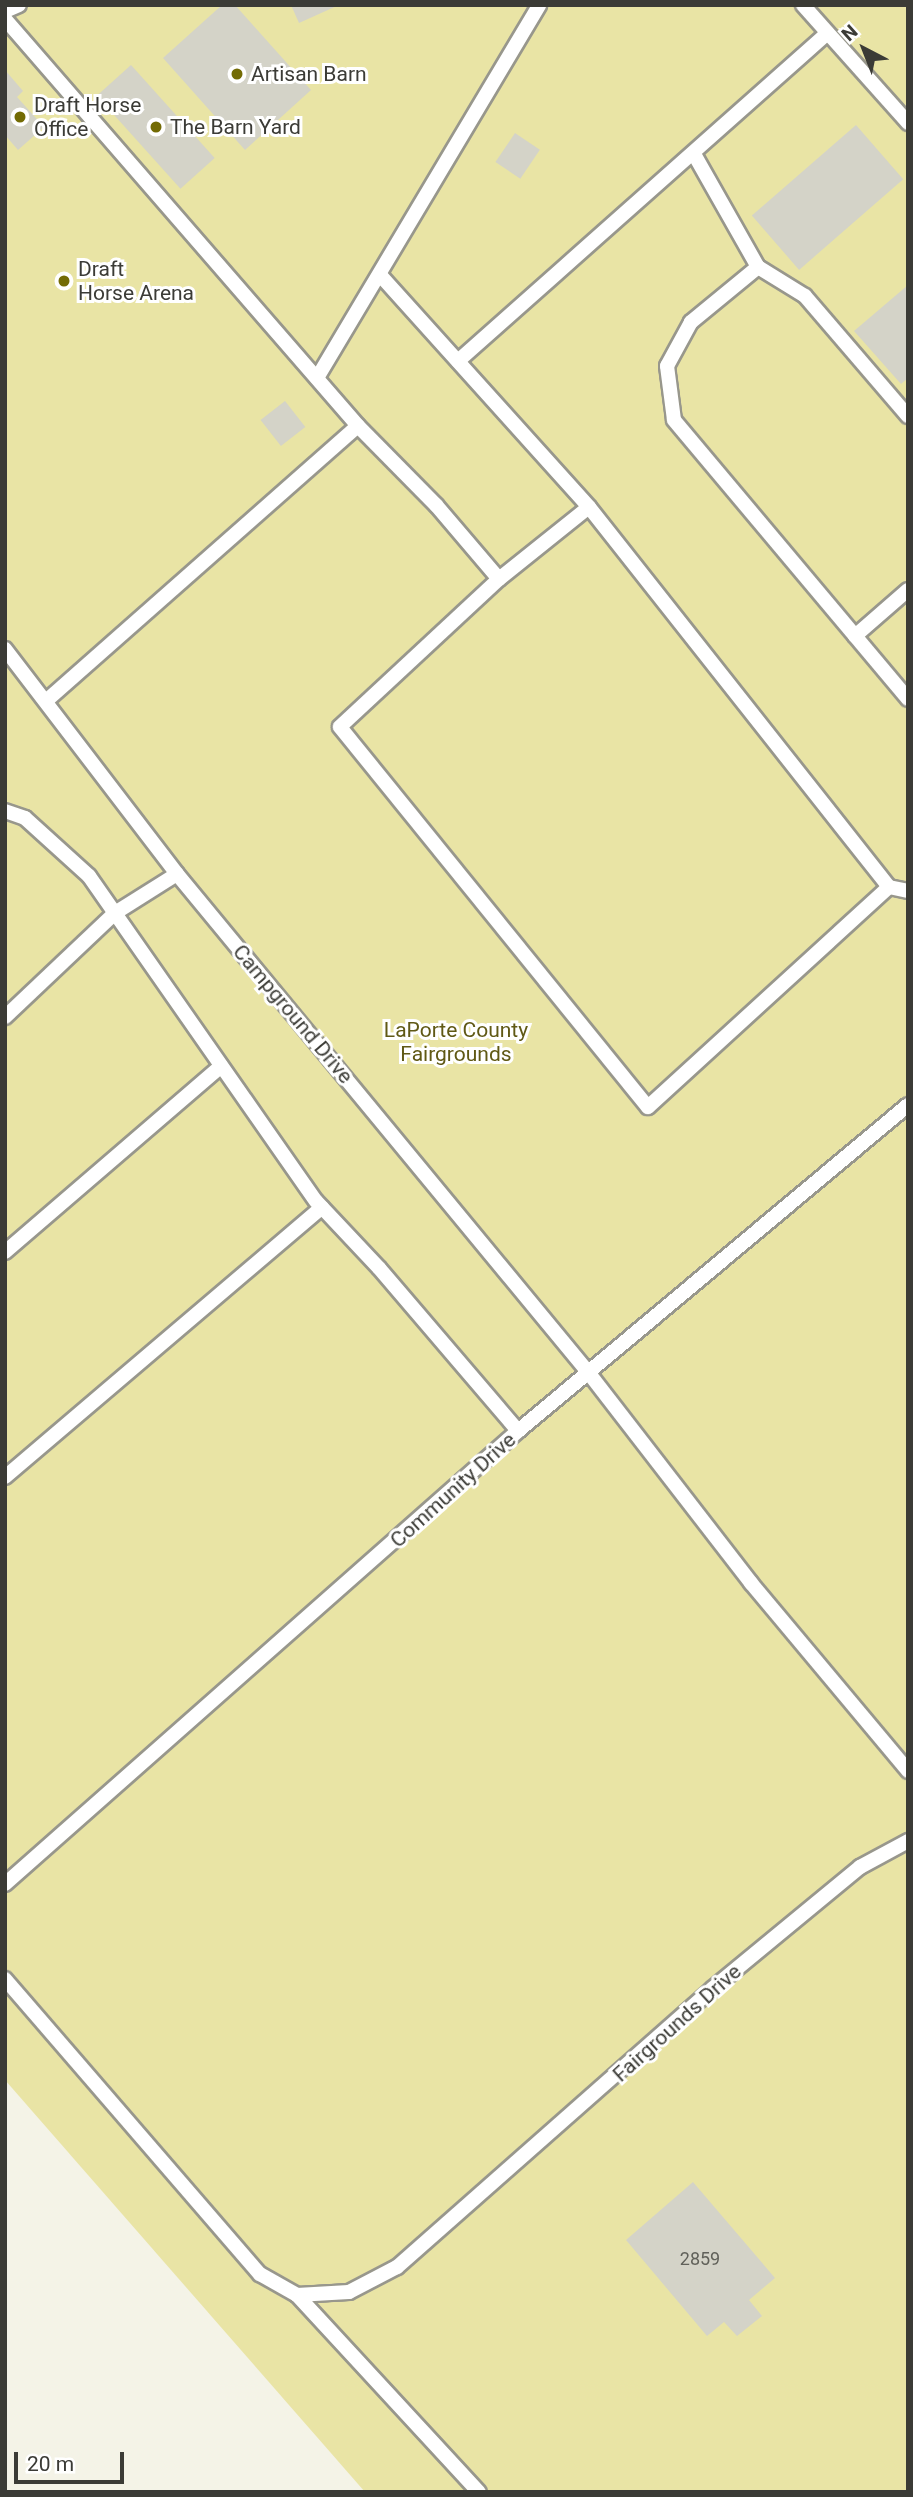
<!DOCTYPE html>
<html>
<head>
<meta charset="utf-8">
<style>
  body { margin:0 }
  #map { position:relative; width:913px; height:2497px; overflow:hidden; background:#f4f3e7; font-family:Roboto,sans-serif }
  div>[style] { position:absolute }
  .green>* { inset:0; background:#e9e4a5 }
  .building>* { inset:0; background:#d4d3c8; transform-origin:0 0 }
  .roads { filter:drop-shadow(2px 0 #98978c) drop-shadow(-2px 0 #98978c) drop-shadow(0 2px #98978c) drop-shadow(0 -2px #98978c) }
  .lane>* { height:14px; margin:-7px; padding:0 7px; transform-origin:7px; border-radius:7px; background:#fff }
  .dots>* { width:19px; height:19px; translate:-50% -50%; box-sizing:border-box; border:4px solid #fff; border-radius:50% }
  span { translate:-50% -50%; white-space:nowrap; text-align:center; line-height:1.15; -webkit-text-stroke:6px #fff; paint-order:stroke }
  .number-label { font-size:18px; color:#61615a }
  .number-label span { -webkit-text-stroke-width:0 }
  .poi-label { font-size:21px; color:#3b3b36 }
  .left { translate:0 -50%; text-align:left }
  .street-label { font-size:21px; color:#3b3b36 }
  .park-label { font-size:21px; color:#605915 }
  .frame { position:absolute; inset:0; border:7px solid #3b3b36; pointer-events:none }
  .north { position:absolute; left:829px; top:14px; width:70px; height:70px; -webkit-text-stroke:5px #fff; paint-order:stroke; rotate:318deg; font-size:19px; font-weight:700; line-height:28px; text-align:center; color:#3b3b36 }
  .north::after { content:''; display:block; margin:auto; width:24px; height:32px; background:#3b3b36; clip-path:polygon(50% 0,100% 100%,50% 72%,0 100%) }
  .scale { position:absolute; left:14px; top:2452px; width:110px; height:32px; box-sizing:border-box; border:4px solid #3b3b36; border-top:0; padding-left:9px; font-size:21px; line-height:24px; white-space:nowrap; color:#3b3b36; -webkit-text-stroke:5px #fff; paint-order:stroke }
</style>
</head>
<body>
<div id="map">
  <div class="green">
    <i style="clip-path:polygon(5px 5px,908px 5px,908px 2492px,365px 2492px,5px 2080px)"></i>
  </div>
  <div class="building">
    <i style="clip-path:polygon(222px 5px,235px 5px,311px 90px,245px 150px,163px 58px)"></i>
    <i style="clip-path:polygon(291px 5px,339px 5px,299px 23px)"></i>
    <i style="left:131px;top:65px;width:125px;height:46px;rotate:48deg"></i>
    <i style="clip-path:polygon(5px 70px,23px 91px,17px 97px,44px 127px,18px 150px,5px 135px)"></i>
    <i style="left:856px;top:125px;width:72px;height:138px;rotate:49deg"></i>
    <i style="left:515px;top:133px;width:30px;height:35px;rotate:34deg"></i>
    <i style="clip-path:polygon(908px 285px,908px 378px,901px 384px,854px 331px)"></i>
    <i style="left:285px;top:401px;width:33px;height:31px;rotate:52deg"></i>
    <i style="clip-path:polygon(693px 2182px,775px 2278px,749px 2300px,762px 2316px,737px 2336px,724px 2322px,707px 2336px,626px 2240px)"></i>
  </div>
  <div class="roads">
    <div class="lane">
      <i style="left:803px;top:5px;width:158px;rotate:48.3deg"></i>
      <i style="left:5px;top:11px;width:15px;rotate:-23deg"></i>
      <i style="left:5px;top:19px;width:539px;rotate:49.06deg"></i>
      <i style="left:358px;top:426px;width:111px;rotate:45.4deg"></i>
      <i style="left:436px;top:505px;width:97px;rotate:49.6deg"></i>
      <i style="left:499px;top:579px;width:115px;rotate:-38.7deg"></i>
      <i style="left:589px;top:507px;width:312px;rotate:-132deg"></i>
      <i style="left:694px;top:154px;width:130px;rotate:60.5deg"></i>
      <i style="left:758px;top:267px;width:87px;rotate:140.6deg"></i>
      <i style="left:691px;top:322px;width:50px;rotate:118.6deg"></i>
      <i style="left:667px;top:366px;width:54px;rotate:82.6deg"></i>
      <i style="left:674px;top:420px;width:364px;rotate:50deg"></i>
      <i style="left:758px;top:267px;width:55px;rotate:31.7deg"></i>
      <i style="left:805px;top:296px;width:158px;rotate:49.4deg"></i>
      <i style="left:458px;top:361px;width:494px;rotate:-41.6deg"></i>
      <i style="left:317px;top:378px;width:434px;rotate:-59.2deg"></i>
      <i style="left:499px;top:579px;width:217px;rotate:137.1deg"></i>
      <i style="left:340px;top:727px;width:489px;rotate:51deg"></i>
      <i style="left:648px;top:1107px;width:326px;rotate:-42.4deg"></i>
      <i style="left:889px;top:887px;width:484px;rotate:-128.3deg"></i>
      <i style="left:855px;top:636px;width:70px;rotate:-41deg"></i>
      <i style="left:5px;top:649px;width:283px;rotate:52.6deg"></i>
      <i style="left:177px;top:874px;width:646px;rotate:50.47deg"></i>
      <i style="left:588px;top:1372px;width:267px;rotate:52.3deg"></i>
      <i style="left:751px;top:1583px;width:245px;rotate:50.1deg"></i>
      <i style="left:47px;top:700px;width:414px;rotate:-41.4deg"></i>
      <i style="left:5px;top:811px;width:21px;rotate:19deg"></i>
      <i style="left:25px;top:818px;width:86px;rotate:42.2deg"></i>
      <i style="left:89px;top:876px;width:396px;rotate:55.1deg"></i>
      <i style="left:316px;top:1201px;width:92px;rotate:46.8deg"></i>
      <i style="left:379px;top:1268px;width:214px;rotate:49.5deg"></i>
      <i style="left:889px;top:887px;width:19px;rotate:12deg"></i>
      <i style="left:5px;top:1017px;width:151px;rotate:-43.4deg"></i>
      <i style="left:115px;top:913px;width:73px;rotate:-32.2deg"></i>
      <i style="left:5px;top:1252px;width:285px;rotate:-40.7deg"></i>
      <i style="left:5px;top:1477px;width:416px;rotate:-40.4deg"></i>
      <i style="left:5px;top:1884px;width:684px;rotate:-41.45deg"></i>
      <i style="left:518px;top:1431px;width:508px;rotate:-39.89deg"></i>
      <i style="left:5px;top:1979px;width:390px;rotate:49.2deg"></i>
      <i style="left:260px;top:2274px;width:43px;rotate:29.6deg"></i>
      <i style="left:297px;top:2295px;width:268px;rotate:47.3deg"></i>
      <i style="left:297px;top:2295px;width:52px;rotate:-3.3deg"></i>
      <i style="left:349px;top:2292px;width:54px;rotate:-27.5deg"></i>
      <i style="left:397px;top:2267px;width:420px;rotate:-41.4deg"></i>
      <i style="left:712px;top:1989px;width:192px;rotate:-39.5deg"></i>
      <i style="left:860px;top:1867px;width:55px;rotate:-28.4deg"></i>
    </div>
  </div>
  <div class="dots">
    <i style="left:237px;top:74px;background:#736b04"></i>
    <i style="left:20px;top:117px;background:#736b04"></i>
    <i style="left:156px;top:127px;background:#736b04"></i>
    <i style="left:64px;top:281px;background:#736b04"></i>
  </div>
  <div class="number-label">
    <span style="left:700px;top:2259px">2859</span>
  </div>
  <div class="poi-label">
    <span class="left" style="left:251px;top:74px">Artisan Barn</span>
    <span class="left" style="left:34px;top:117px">Draft Horse<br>Office</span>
    <span class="left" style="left:170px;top:127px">The Barn Yard</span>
    <span class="left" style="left:78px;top:281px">Draft<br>Horse Arena</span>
  </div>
  <div class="street-label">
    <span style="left:293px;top:1014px;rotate:50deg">Campground Drive</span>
    <span style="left:453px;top:1490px;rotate:-42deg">Community Drive</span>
    <span style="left:677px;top:2023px;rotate:-42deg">Fairgrounds Drive</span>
  </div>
  <div class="park-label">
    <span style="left:456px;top:1042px">LaPorte County<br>Fairgrounds</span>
  </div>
  <div class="frame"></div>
  <div class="north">N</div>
  <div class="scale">20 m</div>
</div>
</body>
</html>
